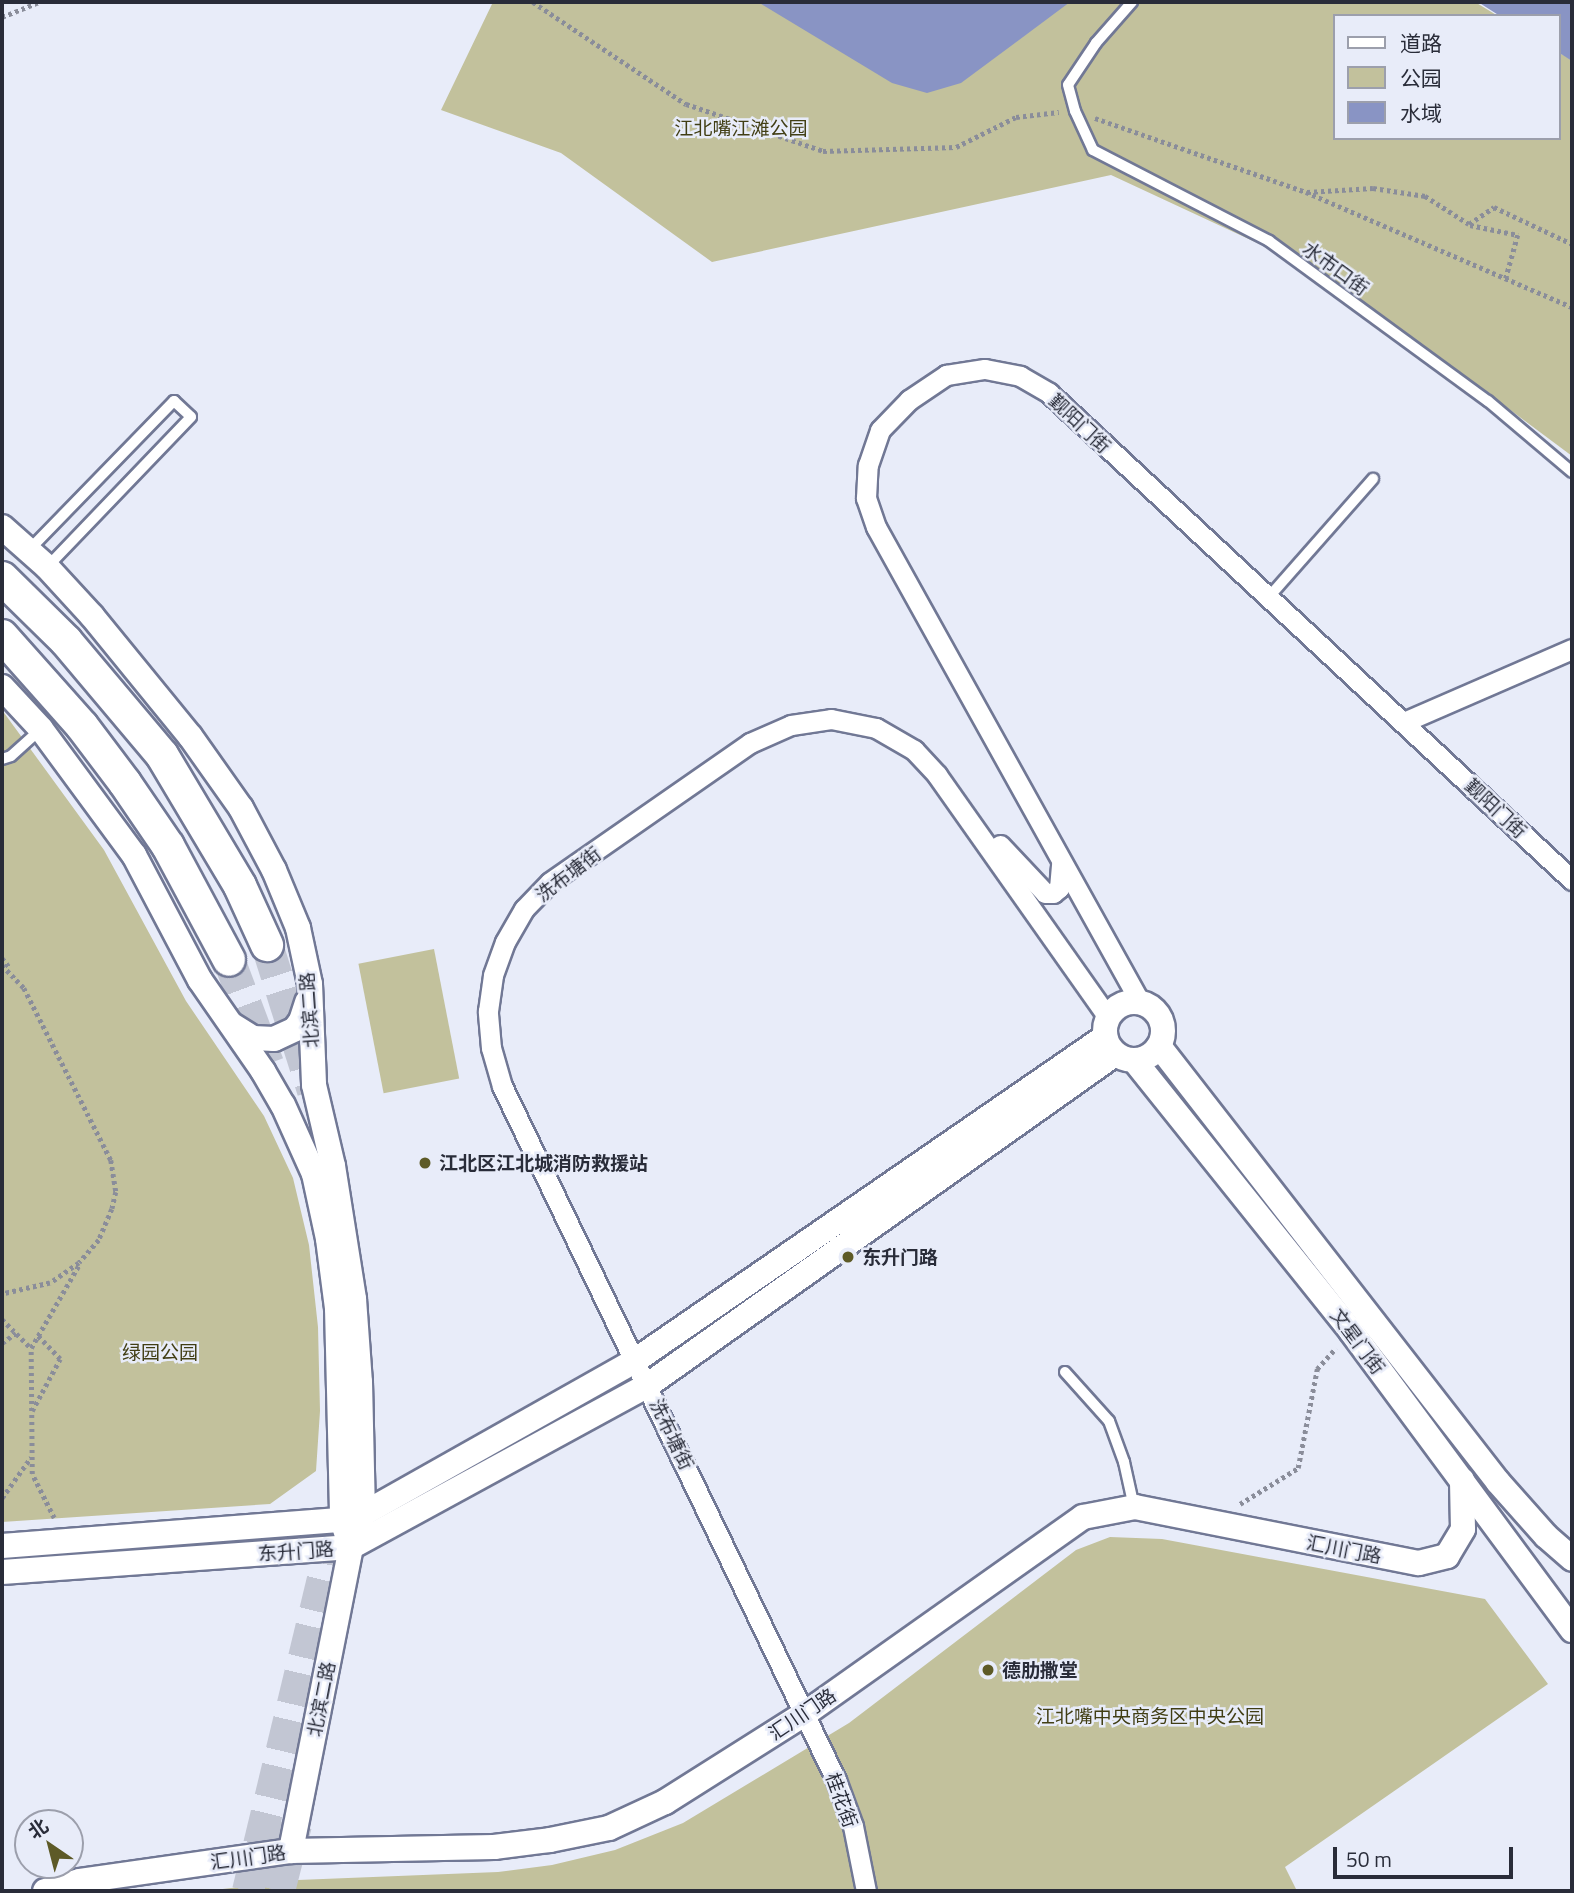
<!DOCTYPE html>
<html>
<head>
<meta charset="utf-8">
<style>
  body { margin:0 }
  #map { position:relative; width:1574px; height:1893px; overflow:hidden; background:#e8ecf9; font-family:"Titillium Web","Noto Sans SC",sans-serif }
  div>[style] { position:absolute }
  .green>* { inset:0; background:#c2c19c; transform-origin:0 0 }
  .water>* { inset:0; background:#8994c4 }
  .primary-tunnel>* { height:32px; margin-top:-16px; transform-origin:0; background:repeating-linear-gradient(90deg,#c2c6d3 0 32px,transparent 0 48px) }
  .path>* { height:4.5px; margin-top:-2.25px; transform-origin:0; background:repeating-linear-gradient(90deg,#8a8d9a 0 3.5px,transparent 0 7px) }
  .roads { filter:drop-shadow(2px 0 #717895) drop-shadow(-2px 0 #717895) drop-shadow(0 2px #717895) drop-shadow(0 -2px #717895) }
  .service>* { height:10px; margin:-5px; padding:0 5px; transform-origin:5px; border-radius:5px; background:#fff }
  .minor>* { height:19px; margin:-9.5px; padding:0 9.5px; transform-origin:9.5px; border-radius:9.5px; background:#fff }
  .tertiary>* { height:24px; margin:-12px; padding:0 12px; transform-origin:12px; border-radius:12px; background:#fff }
  .tertiary>.ring { margin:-12px; padding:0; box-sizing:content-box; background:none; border:24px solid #fff; border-radius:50% }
  .primary>* { height:32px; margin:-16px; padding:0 16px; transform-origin:16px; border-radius:16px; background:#fff }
  .dots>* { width:19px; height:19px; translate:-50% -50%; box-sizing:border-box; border:4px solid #e8ecf9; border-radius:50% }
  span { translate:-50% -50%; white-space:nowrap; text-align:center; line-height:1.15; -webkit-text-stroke:5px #e8ecf9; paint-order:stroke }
  .park-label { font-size:19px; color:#413e14 }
  .street-label { font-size:19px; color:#292c39 }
  .poi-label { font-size:19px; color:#292c39; font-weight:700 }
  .left { translate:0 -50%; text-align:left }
  .frame { position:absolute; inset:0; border:4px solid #292c39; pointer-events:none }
  .legend { position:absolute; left:1333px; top:14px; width:228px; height:126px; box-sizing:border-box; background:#e8ecf9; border:2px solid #9c9fac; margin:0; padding:9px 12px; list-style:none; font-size:21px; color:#292c39 }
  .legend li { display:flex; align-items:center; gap:14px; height:35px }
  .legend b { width:35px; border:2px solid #9c9fac }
  .north { position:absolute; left:14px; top:1809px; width:70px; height:70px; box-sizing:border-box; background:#e8ecf9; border:2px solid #9c9fac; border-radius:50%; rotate:325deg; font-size:19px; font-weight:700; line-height:28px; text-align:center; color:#292c39 }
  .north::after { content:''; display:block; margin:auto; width:24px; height:32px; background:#5d5a27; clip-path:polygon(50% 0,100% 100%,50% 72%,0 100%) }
  .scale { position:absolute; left:1333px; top:1847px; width:180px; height:32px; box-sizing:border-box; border:4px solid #292c39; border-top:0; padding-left:9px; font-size:21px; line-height:24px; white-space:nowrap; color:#292c39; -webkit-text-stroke:5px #e8ecf9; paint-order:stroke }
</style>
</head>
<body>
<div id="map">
  <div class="green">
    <i style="clip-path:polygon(493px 2px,1475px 2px,1498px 16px,1334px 16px,1334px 138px,1558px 138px,1558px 52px,1572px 60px,1572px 456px,1489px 394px,1268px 248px,1111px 175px,712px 262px,561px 153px,441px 110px)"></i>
    <i style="clip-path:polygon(2px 710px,104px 850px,186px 1001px,264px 1116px,293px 1178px,309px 1245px,318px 1327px,320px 1411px,316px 1471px,270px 1504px,2px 1522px)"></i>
    <i style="left:434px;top:949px;width:132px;height:77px;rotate:79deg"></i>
    <i style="clip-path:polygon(1110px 1537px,1162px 1539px,1485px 1599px,1548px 1684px,1285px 1867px,1297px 1891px,206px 1891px,298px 1880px,498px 1872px,552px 1865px,615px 1850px,683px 1823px,849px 1723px,1076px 1550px)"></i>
  </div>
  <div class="water">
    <i style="clip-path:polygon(758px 2px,1070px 2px,961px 83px,927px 93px,892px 83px)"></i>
    <i style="clip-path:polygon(1478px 2px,1572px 2px,1572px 61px,1558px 52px,1558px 16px,1500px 16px)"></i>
  </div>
  <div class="primary-tunnel">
    <i style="left:267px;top:945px;width:153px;rotate:72.5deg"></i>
    <i style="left:229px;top:960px;width:111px;rotate:69.4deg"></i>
    <i style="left:248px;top:1891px;width:371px;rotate:-76.5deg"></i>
    <i style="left:335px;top:1530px;width:11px;rotate:-90deg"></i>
    <i style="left:279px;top:1891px;width:68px;rotate:-75.6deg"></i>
  </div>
  <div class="path">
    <i style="left:533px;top:2px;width:184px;rotate:33.7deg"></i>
    <i style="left:686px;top:104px;width:145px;rotate:18.9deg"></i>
    <i style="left:823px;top:151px;width:133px;rotate:-1.7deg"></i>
    <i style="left:956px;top:147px;width:67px;rotate:-26.6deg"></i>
    <i style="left:1016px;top:117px;width:43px;rotate:-6.6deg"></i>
    <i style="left:2px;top:17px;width:40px;rotate:-22deg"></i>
    <i style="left:1095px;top:118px;width:224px;rotate:19.3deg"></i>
    <i style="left:1306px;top:192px;width:290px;rotate:23.4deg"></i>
    <i style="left:1307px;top:192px;width:66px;rotate:-3.5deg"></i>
    <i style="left:1373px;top:188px;width:53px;rotate:8.7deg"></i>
    <i style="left:1425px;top:196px;width:52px;rotate:32.5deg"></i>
    <i style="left:1469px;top:224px;width:30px;rotate:-34deg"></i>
    <i style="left:1494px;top:207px;width:86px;rotate:25.4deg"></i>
    <i style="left:1470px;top:225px;width:49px;rotate:11.8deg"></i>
    <i style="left:1518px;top:235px;width:45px;rotate:105.6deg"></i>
    <i style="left:2px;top:958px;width:13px;rotate:51deg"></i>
    <i style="left:2px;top:965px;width:32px;rotate:46deg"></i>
    <i style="left:24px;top:988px;width:193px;rotate:63.2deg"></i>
    <i style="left:111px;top:1160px;width:32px;rotate:81deg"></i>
    <i style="left:116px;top:1192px;width:17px;rotate:103deg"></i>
    <i style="left:112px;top:1209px;width:34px;rotate:113deg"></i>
    <i style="left:99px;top:1240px;width:30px;rotate:131deg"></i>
    <i style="left:79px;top:1263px;width:35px;rotate:145deg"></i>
    <i style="left:50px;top:1283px;width:49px;rotate:167.1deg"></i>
    <i style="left:2px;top:1319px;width:41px;rotate:45deg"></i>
    <i style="left:2px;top:1343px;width:17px;rotate:-36deg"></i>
    <i style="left:32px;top:1411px;width:59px;rotate:-61.7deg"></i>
    <i style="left:60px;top:1359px;width:32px;rotate:-134deg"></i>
    <i style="left:2px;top:1498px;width:50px;rotate:-54.7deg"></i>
    <i style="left:1240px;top:1504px;width:68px;rotate:-31.8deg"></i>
    <i style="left:1298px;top:1468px;width:101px;rotate:-79.1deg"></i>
    <i style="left:1317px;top:1369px;width:28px;rotate:-48deg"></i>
    <i style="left:54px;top:1518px;width:49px;rotate:-116.6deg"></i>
    <i style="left:32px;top:1474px;width:126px;rotate:-90.5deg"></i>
    <i style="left:31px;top:1348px;width:96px;rotate:-60deg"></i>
  </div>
  <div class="roads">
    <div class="service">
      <i style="left:1132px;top:2px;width:55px;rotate:131.3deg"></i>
      <i style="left:1096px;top:43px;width:50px;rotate:123.7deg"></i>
      <i style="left:1068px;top:85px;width:27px;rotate:75deg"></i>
      <i style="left:1075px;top:111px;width:43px;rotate:65.2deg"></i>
      <i style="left:1093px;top:150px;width:198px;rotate:27.3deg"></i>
      <i style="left:1269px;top:241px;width:271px;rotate:36.2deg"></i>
      <i style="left:1488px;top:401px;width:110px;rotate:40.2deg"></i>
      <i style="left:29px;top:550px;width:208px;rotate:-45.8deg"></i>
      <i style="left:174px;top:401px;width:23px;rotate:43deg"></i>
      <i style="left:191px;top:417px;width:208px;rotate:133.8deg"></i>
      <i style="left:1268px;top:598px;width:159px;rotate:-48.6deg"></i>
      <i style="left:2px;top:759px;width:9px;rotate:-18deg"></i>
      <i style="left:11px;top:756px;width:39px;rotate:-42deg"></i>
      <i style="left:1065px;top:1372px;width:66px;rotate:48.1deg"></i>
      <i style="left:1109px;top:1421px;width:44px;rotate:69.9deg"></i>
      <i style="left:1124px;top:1462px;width:46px;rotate:77.5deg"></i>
    </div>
    <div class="minor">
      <i style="left:1404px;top:722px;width:183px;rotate:-23.5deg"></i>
      <i style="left:1000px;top:845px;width:66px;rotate:46.8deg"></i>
      <i style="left:1045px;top:893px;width:8px"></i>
      <i style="left:1053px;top:893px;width:8px;rotate:-40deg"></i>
      <i style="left:1059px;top:888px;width:25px;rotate:-85deg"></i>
      <i style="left:1140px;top:1002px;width:543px;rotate:-119.06deg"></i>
      <i style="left:876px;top:527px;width:31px;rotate:-109deg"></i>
      <i style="left:866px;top:498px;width:33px;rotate:-87deg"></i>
      <i style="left:868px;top:465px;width:37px;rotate:-71deg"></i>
      <i style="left:880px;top:430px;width:42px;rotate:-46deg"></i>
      <i style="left:909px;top:400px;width:45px;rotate:-34deg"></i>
      <i style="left:946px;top:375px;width:39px;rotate:-9deg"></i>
      <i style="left:985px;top:369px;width:36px;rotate:11deg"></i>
      <i style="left:1020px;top:376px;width:34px;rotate:30deg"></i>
      <i style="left:1049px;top:393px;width:715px;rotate:42.96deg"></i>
      <i style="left:866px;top:1891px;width:66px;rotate:-101.3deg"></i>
      <i style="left:853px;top:1826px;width:49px;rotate:-110.3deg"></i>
      <i style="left:836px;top:1780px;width:770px;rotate:-115.7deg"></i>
      <i style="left:502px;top:1086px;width:40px;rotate:-106deg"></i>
      <i style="left:491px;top:1048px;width:37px;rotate:-95deg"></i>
      <i style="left:488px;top:1011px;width:36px;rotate:-82deg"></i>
      <i style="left:493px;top:975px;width:35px;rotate:-70deg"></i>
      <i style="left:505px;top:942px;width:38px;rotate:-60deg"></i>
      <i style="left:524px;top:909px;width:37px;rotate:-46deg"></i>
      <i style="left:550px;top:882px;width:244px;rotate:-34.8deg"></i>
      <i style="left:750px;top:743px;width:45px;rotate:-23.7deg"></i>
      <i style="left:791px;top:725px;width:40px;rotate:-8.5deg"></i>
      <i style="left:831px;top:719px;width:46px;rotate:11.3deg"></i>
      <i style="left:876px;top:728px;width:44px;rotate:30.1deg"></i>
      <i style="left:914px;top:750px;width:34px;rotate:47deg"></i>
      <i style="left:937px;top:775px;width:296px;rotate:54.8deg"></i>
    </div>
    <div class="tertiary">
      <i style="left:2px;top:527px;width:60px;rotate:41.6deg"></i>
      <i style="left:47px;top:567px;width:67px;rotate:47.4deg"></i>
      <i style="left:92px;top:616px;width:155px;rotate:50.8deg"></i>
      <i style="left:190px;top:736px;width:88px;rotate:54.7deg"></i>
      <i style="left:241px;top:808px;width:70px;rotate:62deg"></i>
      <i style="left:274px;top:870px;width:63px;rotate:67.5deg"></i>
      <i style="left:298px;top:928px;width:57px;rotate:77.9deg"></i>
      <i style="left:310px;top:984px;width:101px;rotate:87.7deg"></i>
      <i style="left:314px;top:1085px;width:83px;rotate:76.8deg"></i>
      <i style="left:333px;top:1166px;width:135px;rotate:81deg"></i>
      <i style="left:354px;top:1299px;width:83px;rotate:85.9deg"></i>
      <i style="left:360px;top:1382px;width:132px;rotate:88.7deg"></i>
      <i style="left:363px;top:1514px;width:14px;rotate:107deg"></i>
      <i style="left:2px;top:687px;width:57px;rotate:47.1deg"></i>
      <i style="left:41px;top:729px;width:157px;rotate:53.6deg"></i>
      <i style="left:134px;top:855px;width:141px;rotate:62.2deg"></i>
      <i style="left:200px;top:980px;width:111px;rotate:55.3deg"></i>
      <i style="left:263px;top:1071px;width:39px;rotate:60deg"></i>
      <i style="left:283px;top:1105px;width:76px;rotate:65.8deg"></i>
      <i style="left:314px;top:1174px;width:66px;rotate:77.8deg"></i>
      <i style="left:328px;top:1239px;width:70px;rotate:82.6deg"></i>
      <i style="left:337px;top:1308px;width:212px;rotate:88.6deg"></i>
      <i style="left:342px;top:1520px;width:28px;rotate:72deg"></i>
      <i style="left:351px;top:1547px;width:310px;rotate:101.2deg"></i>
      <i class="ring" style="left:1105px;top:1002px;width:34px;height:34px"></i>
      <i style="left:232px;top:1025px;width:25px;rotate:32deg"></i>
      <i style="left:253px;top:1038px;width:21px;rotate:3deg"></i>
      <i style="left:274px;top:1039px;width:23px;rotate:-25deg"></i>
      <i style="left:295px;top:1029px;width:10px;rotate:-53deg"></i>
      <i style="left:301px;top:1021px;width:20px;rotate:-72deg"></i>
      <i style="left:1159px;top:1046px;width:552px;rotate:52.13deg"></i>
      <i style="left:1498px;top:1482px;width:72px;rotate:48.4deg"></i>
      <i style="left:1546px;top:1536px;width:35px;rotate:41deg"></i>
      <i style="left:1134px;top:1060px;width:347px;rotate:51.3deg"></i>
      <i style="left:1351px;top:1331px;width:372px;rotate:53.5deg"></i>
      <i style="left:2px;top:1546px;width:341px;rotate:-4.4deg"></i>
      <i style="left:342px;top:1520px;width:22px;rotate:-16deg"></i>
      <i style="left:363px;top:1514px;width:313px;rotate:-29.4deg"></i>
      <i style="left:636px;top:1360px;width:569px;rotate:-34.56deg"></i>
      <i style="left:2px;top:1572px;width:350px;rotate:-4.1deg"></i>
      <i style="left:351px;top:1547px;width:338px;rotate:-28.6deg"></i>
      <i style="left:648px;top:1385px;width:572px;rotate:-35.33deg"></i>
      <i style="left:45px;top:1891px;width:36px;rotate:-16deg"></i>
      <i style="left:80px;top:1881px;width:213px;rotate:-8.1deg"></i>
      <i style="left:291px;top:1851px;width:203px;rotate:-1.1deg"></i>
      <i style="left:494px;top:1847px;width:56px;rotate:-7.1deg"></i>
      <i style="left:550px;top:1840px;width:60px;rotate:-11.5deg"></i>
      <i style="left:609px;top:1828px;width:62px;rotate:-24.9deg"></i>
      <i style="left:665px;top:1802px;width:167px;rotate:-32.3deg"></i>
      <i style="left:806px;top:1713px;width:339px;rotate:-35.3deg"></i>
      <i style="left:1083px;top:1517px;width:53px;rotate:-10.9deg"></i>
      <i style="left:1135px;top:1507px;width:289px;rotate:11.2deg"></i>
      <i style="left:1419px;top:1563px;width:29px;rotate:-14deg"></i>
      <i style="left:1447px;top:1556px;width:31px;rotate:-59deg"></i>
      <i style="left:1463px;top:1529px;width:49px;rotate:-91.2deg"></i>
    </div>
    <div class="primary">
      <i style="left:2px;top:578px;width:90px;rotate:44.5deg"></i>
      <i style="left:66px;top:641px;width:149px;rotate:49.9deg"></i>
      <i style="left:162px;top:755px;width:152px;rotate:59.2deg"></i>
      <i style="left:240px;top:886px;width:65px;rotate:65.4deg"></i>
      <i style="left:2px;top:636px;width:120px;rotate:48.4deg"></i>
      <i style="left:82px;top:726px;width:71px;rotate:53deg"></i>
      <i style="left:125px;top:783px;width:76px;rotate:55.7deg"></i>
      <i style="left:168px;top:846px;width:129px;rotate:61.8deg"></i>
    </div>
  </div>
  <div class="dots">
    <i style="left:425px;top:1163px;background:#5d5a27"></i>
    <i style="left:848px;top:1257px;background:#5d5a27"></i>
    <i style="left:988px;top:1670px;background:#5d5a27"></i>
  </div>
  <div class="park-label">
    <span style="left:741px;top:128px">江北嘴江滩公园</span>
    <span style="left:160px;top:1352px">绿园公园</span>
    <span style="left:1150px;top:1716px">江北嘴中央商务区中央公园</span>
  </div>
  <div class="street-label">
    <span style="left:1336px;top:268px;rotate:36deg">水市口街</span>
    <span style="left:1080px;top:423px;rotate:43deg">觐阳门街</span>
    <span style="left:1496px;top:808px;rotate:43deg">觐阳门街</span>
    <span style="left:568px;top:874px;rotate:-38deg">洗布塘街</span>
    <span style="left:309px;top:1010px;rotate:-94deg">北滨二路</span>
    <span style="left:1358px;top:1341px;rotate:53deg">文星门街</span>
    <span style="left:672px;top:1434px;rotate:64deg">洗布塘街</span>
    <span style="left:1344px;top:1549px;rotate:11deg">汇川门路</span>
    <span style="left:296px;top:1551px;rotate:-4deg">东升门路</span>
    <span style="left:321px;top:1699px;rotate:-79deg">北滨二路</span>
    <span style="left:802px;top:1714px;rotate:-34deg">汇川门路</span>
    <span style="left:842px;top:1800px;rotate:70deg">桂花街</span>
    <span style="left:248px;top:1857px;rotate:-8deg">汇川门路</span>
  </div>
  <div class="poi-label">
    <span class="left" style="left:439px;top:1163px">江北区江北城消防救援站</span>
    <span class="left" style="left:862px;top:1257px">东升门路</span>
    <span class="left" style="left:1002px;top:1670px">德肋撒堂</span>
  </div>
  <div class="frame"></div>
  <ul class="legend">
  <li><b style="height:9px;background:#fff"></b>道路</li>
  <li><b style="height:19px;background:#c2c19c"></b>公园</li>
  <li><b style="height:19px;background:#8994c4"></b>水域</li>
  </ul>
  <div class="north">北</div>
  <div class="scale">50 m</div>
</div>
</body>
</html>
